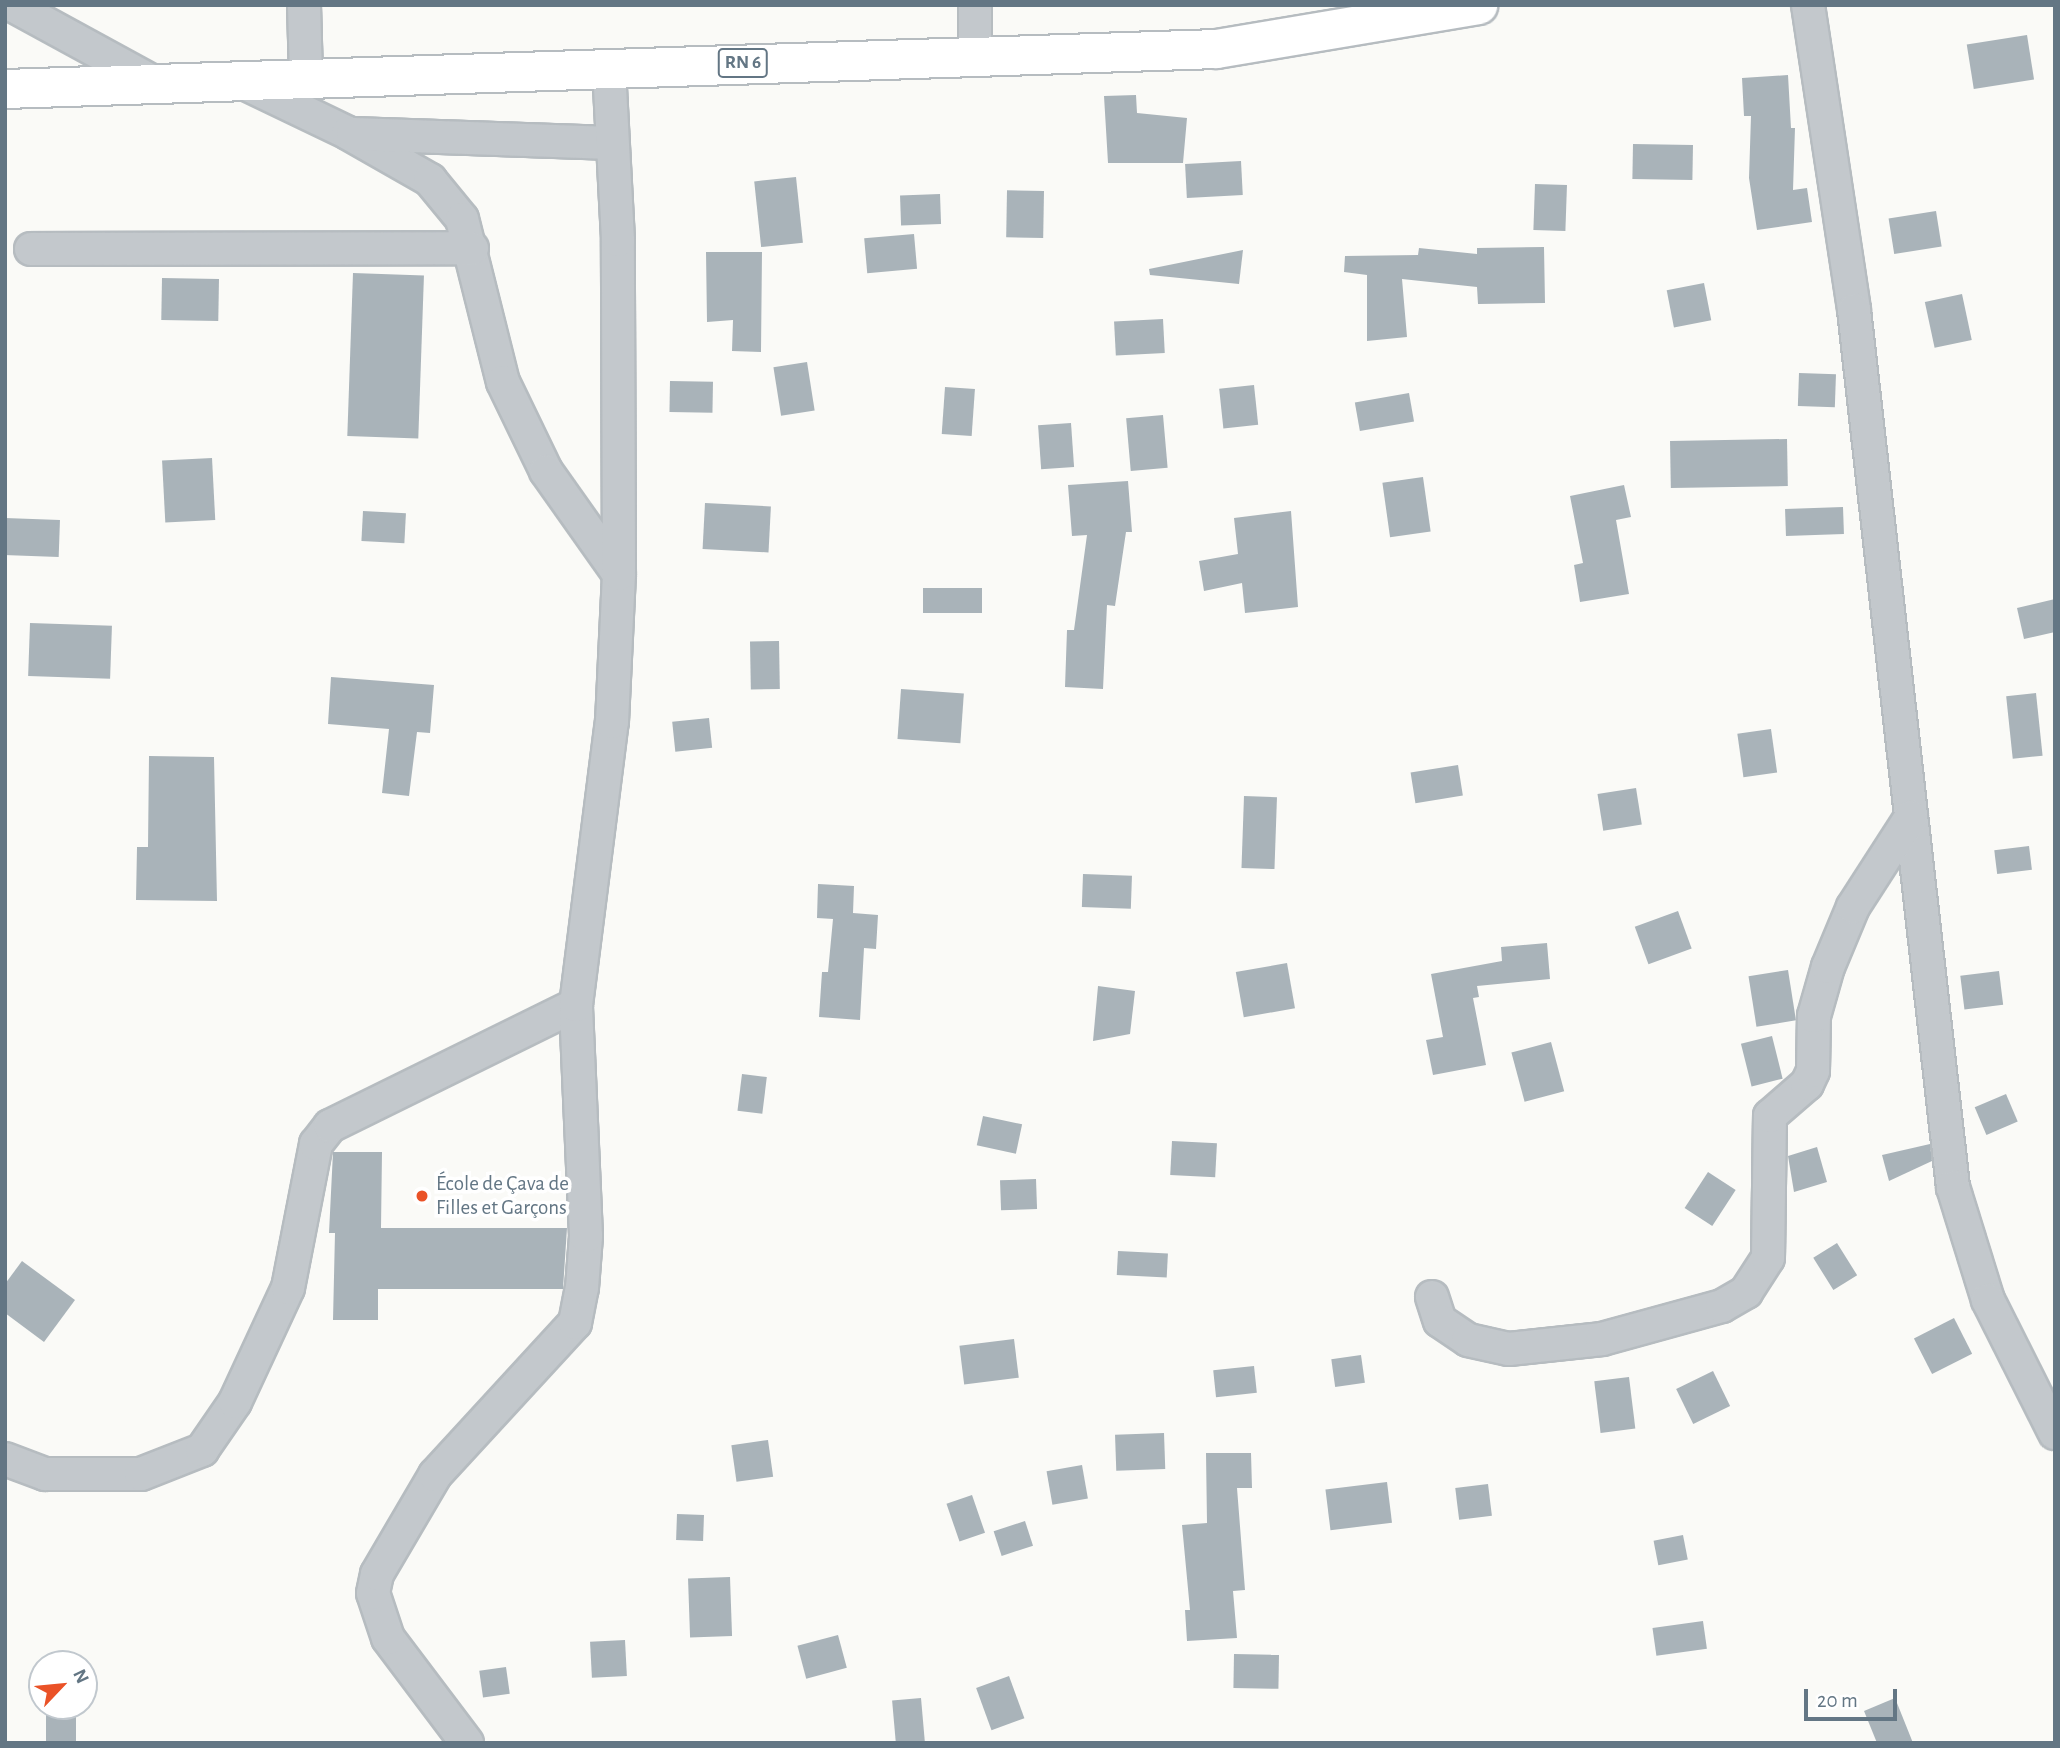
<!DOCTYPE html>
<html>
<head>
<meta charset="utf-8">
<style>
  body { margin:0 }
  #map { position:relative; width:2060px; height:1748px; overflow:hidden; background:#fafaf7; font-family:"Alegreya Sans",sans-serif }
  div>[style] { position:absolute }
  .building>* { inset:0; background:#a9b3b9; transform-origin:0 0 }
  .roads { filter:drop-shadow(2px 0 #b6bcc0) drop-shadow(-2px 0 #b6bcc0) drop-shadow(0 2px #b6bcc0) drop-shadow(0 -2px #b6bcc0) }
  .street>* { height:32px; margin:-16px; padding:0 16px; transform-origin:16px; border-radius:16px; background:#c3c8cc }
  .primary>* { height:38px; margin:-19px; padding:0 19px; transform-origin:19px; border-radius:19px; background:#fff }
  .dots>* { width:19px; height:19px; translate:-50% -50%; box-sizing:border-box; border:4px solid #fff; border-radius:50% }
  span { translate:-50% -50%; white-space:nowrap; text-align:center; line-height:1.15; -webkit-text-stroke:7px #fff; paint-order:stroke }
  .shield-label span { padding:2px 5px; background:#fff; border:2px solid; border-radius:5px; -webkit-text-stroke-width:0 }
  .shield-label { font-size:19px; color:#637684; font-weight:700 }
  .poi-label { font-size:21px; color:#637684 }
  .left { translate:0 -50%; text-align:left }
  .frame { position:absolute; inset:0; border:7px solid #637684; pointer-events:none }
  .north { position:absolute; left:28px; top:1650px; width:70px; height:70px; box-sizing:border-box; background:#fff; border:2px solid #c1c8ce; border-radius:50%; rotate:64deg; font-size:19px; font-weight:700; line-height:28px; text-align:center; color:#637684 }
  .north::after { content:''; display:block; margin:auto; width:24px; height:32px; background:#ea5227; clip-path:polygon(50% 0,100% 100%,50% 72%,0 100%) }
  .scale { position:absolute; left:1804px; top:1689px; width:93px; height:32px; box-sizing:border-box; border:4px solid #637684; border-top:0; padding-left:9px; font-size:21px; line-height:24px; white-space:nowrap; color:#637684; -webkit-text-stroke:5px #fff; paint-order:stroke }
</style>
</head>
<body>
<div id="map">
  <div class="building">
    <i style="left:2027px;top:35px;width:45px;height:61px;rotate:81deg"></i>
    <i style="clip-path:polygon(1788px 75px,1791px 128px,1795px 128px,1793px 190px,1807px 188px,1812px 222px,1757px 230px,1749px 178px,1751px 116px,1744px 116px,1742px 78px)"></i>
    <i style="clip-path:polygon(1136px 95px,1137px 113px,1187px 118px,1183px 163px,1108px 163px,1104px 96px)"></i>
    <i style="left:1633px;top:144px;width:60px;height:35px;rotate:1deg"></i>
    <i style="left:1241px;top:161px;width:34px;height:56px;rotate:87deg"></i>
    <i style="left:796px;top:177px;width:66px;height:42px;rotate:84deg"></i>
    <i style="left:1535px;top:184px;width:32px;height:46px;rotate:2deg"></i>
    <i style="left:1044px;top:191px;width:47px;height:37px;rotate:91deg"></i>
    <i style="left:940px;top:194px;width:30px;height:40px;rotate:88deg"></i>
    <i style="left:1936px;top:211px;width:36px;height:48px;rotate:81deg"></i>
    <i style="left:914px;top:234px;width:35px;height:50px;rotate:85deg"></i>
    <i style="clip-path:polygon(1544px 247px,1545px 303px,1478px 304px,1477px 287px,1402px 279px,1407px 337px,1367px 341px,1367px 275px,1344px 272px,1345px 256px,1418px 255px,1419px 248px,1477px 254px,1477px 248px)"></i>
    <i style="clip-path:polygon(1243px 250px,1239px 284px,1150px 275px,1149px 269px)"></i>
    <i style="clip-path:polygon(706px 252px,762px 252px,761px 352px,732px 351px,733px 320px,707px 322px)"></i>
    <i style="left:353px;top:273px;width:71px;height:163px;rotate:2deg"></i>
    <i style="left:162px;top:278px;width:57px;height:42px;rotate:1deg"></i>
    <i style="left:1704px;top:283px;width:38px;height:38px;rotate:79deg"></i>
    <i style="left:1962px;top:294px;width:47px;height:38px;rotate:78deg"></i>
    <i style="left:1163px;top:319px;width:34px;height:49px;rotate:87deg"></i>
    <i style="left:807px;top:362px;width:49px;height:34px;rotate:81deg"></i>
    <i style="left:1799px;top:373px;width:37px;height:33px;rotate:2deg"></i>
    <i style="left:670px;top:381px;width:43px;height:31px;rotate:1deg"></i>
    <i style="left:1254px;top:385px;width:40px;height:35px;rotate:84deg"></i>
    <i style="left:945px;top:387px;width:30px;height:47px;rotate:4deg"></i>
    <i style="left:1409px;top:393px;width:29px;height:55px;rotate:80deg"></i>
    <i style="left:1163px;top:415px;width:53px;height:37px;rotate:85deg"></i>
    <i style="left:1071px;top:423px;width:44px;height:33px;rotate:86deg"></i>
    <i style="left:1787px;top:439px;width:47px;height:117px;rotate:89deg"></i>
    <i style="left:212px;top:458px;width:62px;height:50px;rotate:87deg"></i>
    <i style="left:1423px;top:477px;width:55px;height:41px;rotate:82deg"></i>
    <i style="clip-path:polygon(1128px 481px,1132px 532px,1126px 532px,1115px 606px,1107px 605px,1103px 689px,1065px 687px,1067px 630px,1074px 630px,1087px 535px,1072px 536px,1068px 485px)"></i>
    <i style="clip-path:polygon(1624px 485px,1631px 517px,1616px 520px,1629px 594px,1580px 602px,1574px 565px,1583px 563px,1570px 496px)"></i>
    <i style="left:705px;top:503px;width:66px;height:46px;rotate:3deg"></i>
    <i style="left:1843px;top:507px;width:27px;height:58px;rotate:88deg"></i>
    <i style="left:363px;top:511px;width:43px;height:30px;rotate:3deg"></i>
    <i style="clip-path:polygon(1291px 511px,1298px 607px,1245px 613px,1242px 583px,1204px 591px,1199px 561px,1238px 554px,1234px 518px)"></i>
    <i style="left:5px;top:518px;width:55px;height:37px;rotate:2deg"></i>
    <i style="left:923px;top:588px;width:59px;height:25px"></i>
    <i style="clip-path:polygon(2055px 599px,2055px 632px,2024px 639px,2017px 608px)"></i>
    <i style="left:30px;top:623px;width:82px;height:53px;rotate:2deg"></i>
    <i style="left:779px;top:641px;width:48px;height:29px;rotate:89deg"></i>
    <i style="clip-path:polygon(331px 677px,434px 685px,430px 733px,417px 732px,409px 796px,382px 793px,389px 729px,328px 724px)"></i>
    <i style="left:901px;top:689px;width:63px;height:50px;rotate:4deg"></i>
    <i style="left:2036px;top:693px;width:63px;height:30px;rotate:84deg"></i>
    <i style="left:709px;top:718px;width:30px;height:37px;rotate:84deg"></i>
    <i style="left:1771px;top:729px;width:44px;height:34px;rotate:82deg"></i>
    <i style="clip-path:polygon(149px 756px,214px 757px,217px 901px,136px 900px,137px 847px,148px 847px)"></i>
    <i style="left:1458px;top:765px;width:31px;height:48px;rotate:81deg"></i>
    <i style="left:1636px;top:788px;width:37px;height:39px;rotate:81deg"></i>
    <i style="left:1244px;top:796px;width:33px;height:72px;rotate:2deg"></i>
    <i style="left:2029px;top:846px;width:24px;height:35px;rotate:83deg"></i>
    <i style="left:1083px;top:874px;width:49px;height:33px;rotate:2deg"></i>
    <i style="clip-path:polygon(818px 884px,854px 886px,853px 913px,878px 915px,876px 949px,864px 948px,860px 1020px,819px 1017px,822px 972px,828px 972px,833px 919px,817px 918px)"></i>
    <i style="left:1678px;top:911px;width:40px;height:46px;rotate:70deg"></i>
    <i style="clip-path:polygon(1547px 943px,1550px 979px,1477px 986px,1479px 997px,1473px 998px,1486px 1065px,1433px 1075px,1426px 1040px,1443px 1037px,1431px 974px,1502px 961px,1501px 947px)"></i>
    <i style="left:1287px;top:963px;width:46px;height:52px;rotate:80deg"></i>
    <i style="left:1788px;top:970px;width:51px;height:40px;rotate:81deg"></i>
    <i style="left:1999px;top:971px;width:34px;height:39px;rotate:83deg"></i>
    <i style="clip-path:polygon(1098px 986px,1135px 991px,1130px 1034px,1093px 1041px)"></i>
    <i style="left:1772px;top:1036px;width:44px;height:32px;rotate:76deg"></i>
    <i style="left:1551px;top:1042px;width:51px;height:41px;rotate:75deg"></i>
    <i style="left:742px;top:1074px;width:25px;height:37px;rotate:7deg"></i>
    <i style="left:2006px;top:1094px;width:30px;height:34px;rotate:67deg"></i>
    <i style="left:983px;top:1116px;width:40px;height:30px;rotate:12deg"></i>
    <i style="left:1172px;top:1141px;width:45px;height:34px;rotate:3deg"></i>
    <i style="clip-path:polygon(1930px 1144px,1932px 1161px,1889px 1181px,1882px 1155px)"></i>
    <i style="clip-path:polygon(1817px 1147px,1827px 1182px,1794px 1192px,1788px 1156px)"></i>
    <i style="clip-path:polygon(333px 1152px,382px 1152px,381px 1228px,567px 1228px,563px 1289px,378px 1289px,378px 1320px,333px 1320px,335px 1233px,329px 1233px)"></i>
    <i style="left:1708px;top:1172px;width:33px;height:43px;rotate:33deg"></i>
    <i style="left:1036px;top:1179px;width:30px;height:36px;rotate:88deg"></i>
    <i style="left:1837px;top:1243px;width:38px;height:28px;rotate:58deg"></i>
    <i style="left:1118px;top:1251px;width:50px;height:24px;rotate:3deg"></i>
    <i style="clip-path:polygon(22px 1261px,75px 1300px,44px 1342px,5px 1313px,5px 1284px)"></i>
    <i style="left:1954px;top:1318px;width:40px;height:45px;rotate:63deg"></i>
    <i style="left:1014px;top:1339px;width:39px;height:55px;rotate:83deg"></i>
    <i style="left:1361px;top:1355px;width:28px;height:30px;rotate:82deg"></i>
    <i style="left:1254px;top:1366px;width:27px;height:41px;rotate:84deg"></i>
    <i style="left:1713px;top:1371px;width:39px;height:41px;rotate:64deg"></i>
    <i style="left:1629px;top:1377px;width:52px;height:35px;rotate:83deg"></i>
    <i style="left:1164px;top:1433px;width:36px;height:49px;rotate:88deg"></i>
    <i style="left:768px;top:1440px;width:37px;height:37px;rotate:82deg"></i>
    <i style="clip-path:polygon(1206px 1453px,1251px 1453px,1252px 1488px,1237px 1488px,1245px 1590px,1233px 1591px,1237px 1638px,1187px 1641px,1185px 1610px,1190px 1610px,1182px 1525px,1207px 1523px)"></i>
    <i style="left:1082px;top:1465px;width:34px;height:36px;rotate:80deg"></i>
    <i style="left:1387px;top:1482px;width:41px;height:62px;rotate:83deg"></i>
    <i style="left:1488px;top:1484px;width:32px;height:33px;rotate:83deg"></i>
    <i style="left:972px;top:1495px;width:40px;height:27px;rotate:71deg"></i>
    <i style="left:677px;top:1514px;width:27px;height:26px;rotate:2deg"></i>
    <i style="left:1025px;top:1521px;width:26px;height:33px;rotate:72deg"></i>
    <i style="left:1683px;top:1535px;width:25px;height:30px;rotate:79deg"></i>
    <i style="left:730px;top:1577px;width:59px;height:42px;rotate:88deg"></i>
    <i style="left:1703px;top:1621px;width:28px;height:51px;rotate:82deg"></i>
    <i style="left:838px;top:1635px;width:34px;height:42px;rotate:75deg"></i>
    <i style="left:625px;top:1640px;width:36px;height:35px;rotate:87deg"></i>
    <i style="left:1234px;top:1654px;width:45px;height:34px;rotate:1deg"></i>
    <i style="left:506px;top:1667px;width:27px;height:27px;rotate:82deg"></i>
    <i style="left:1009px;top:1676px;width:45px;height:35px;rotate:70deg"></i>
    <i style="left:921px;top:1698px;width:45px;height:29px;rotate:85deg"></i>
    <i style="clip-path:polygon(1895px 1698px,1913px 1743px,1877px 1743px,1864px 1711px)"></i>
    <i style="left:46px;top:1706px;width:30px;height:37px"></i>
  </div>
  <div class="roads">
    <div class="street">
      <i style="left:12px;top:5px;width:163px;rotate:28.6deg"></i>
      <i style="left:304px;top:5px;width:73px;rotate:88.4deg"></i>
      <i style="left:1808px;top:5px;width:308px;rotate:81.4deg"></i>
      <i style="left:1854px;top:310px;width:883px;rotate:83.56deg"></i>
      <i style="left:1953px;top:1187px;width:118px;rotate:72.8deg"></i>
      <i style="left:1988px;top:1300px;width:149px;rotate:63.3deg"></i>
      <i style="left:975px;top:56px;width:51px;rotate:-90deg"></i>
      <i style="left:238px;top:80px;width:122px;rotate:25.7deg"></i>
      <i style="left:348px;top:133px;width:95px;rotate:29.8deg"></i>
      <i style="left:430px;top:180px;width:50px;rotate:50.6deg"></i>
      <i style="left:462px;top:219px;width:168px;rotate:75.9deg"></i>
      <i style="left:503px;top:382px;width:99px;rotate:64.2deg"></i>
      <i style="left:546px;top:471px;width:126px;rotate:54.7deg"></i>
      <i style="left:353px;top:134px;width:259px;rotate:2deg"></i>
      <i style="left:31px;top:249px;width:441px;rotate:-0.1deg"></i>
      <i style="left:1432px;top:1297px;width:25px;rotate:72deg"></i>
      <i style="left:1440px;top:1321px;width:34px;rotate:34deg"></i>
      <i style="left:1468px;top:1340px;width:42px;rotate:12.4deg"></i>
      <i style="left:1509px;top:1349px;width:94px;rotate:-6.1deg"></i>
      <i style="left:1602px;top:1339px;width:124px;rotate:-15.4deg"></i>
      <i style="left:1722px;top:1306px;width:28px;rotate:-30deg"></i>
      <i style="left:1746px;top:1292px;width:40px;rotate:-57.1deg"></i>
      <i style="left:1768px;top:1258px;width:142px;rotate:-89.2deg"></i>
      <i style="left:1770px;top:1116px;width:49px;rotate:-40.9deg"></i>
      <i style="left:1807px;top:1084px;width:14px;rotate:-65deg"></i>
      <i style="left:1813px;top:1071px;width:55px;rotate:-89deg"></i>
      <i style="left:1814px;top:1016px;width:51px;rotate:-74.1deg"></i>
      <i style="left:1828px;top:967px;width:65px;rotate:-67.4deg"></i>
      <i style="left:1853px;top:907px;width:107px;rotate:-57.2deg"></i>
      <i style="left:5px;top:1459px;width:43px;rotate:20.6deg"></i>
      <i style="left:45px;top:1474px;width:96px"></i>
      <i style="left:141px;top:1474px;width:66px;rotate:-21.5deg"></i>
      <i style="left:202px;top:1450px;width:58px;rotate:-55.5deg"></i>
      <i style="left:235px;top:1402px;width:126px;rotate:-65.1deg"></i>
      <i style="left:288px;top:1288px;width:147px;rotate:-79deg"></i>
      <i style="left:316px;top:1144px;width:23px;rotate:-52deg"></i>
      <i style="left:330px;top:1126px;width:274px;rotate:-26.2deg"></i>
      <i style="left:467px;top:1743px;width:131px;rotate:-127deg"></i>
      <i style="left:388px;top:1638px;width:47px;rotate:-108.4deg"></i>
      <i style="left:373px;top:1593px;width:19px;rotate:-78deg"></i>
      <i style="left:377px;top:1574px;width:115px;rotate:-59.6deg"></i>
      <i style="left:435px;top:1475px;width:207px;rotate:-47.4deg"></i>
      <i style="left:575px;top:1323px;width:36px;rotate:-79deg"></i>
      <i style="left:582px;top:1288px;width:52px;rotate:-85.6deg"></i>
      <i style="left:586px;top:1236px;width:231px;rotate:-92.5deg"></i>
      <i style="left:576px;top:1005px;width:285px;rotate:-82.8deg"></i>
      <i style="left:612px;top:722px;width:148px;rotate:-87.3deg"></i>
      <i style="left:619px;top:574px;width:334px;rotate:-90.2deg"></i>
      <i style="left:618px;top:240px;width:172px;rotate:-93deg"></i>
    </div>
    <div class="primary">
      <i style="left:5px;top:89px;width:1212px;rotate:-1.89deg"></i>
      <i style="left:1216px;top:49px;width:266px;rotate:-9.5deg"></i>
    </div>
  </div>
  <div class="dots">
    <i style="left:422px;top:1196px;background:#ea5227"></i>
  </div>
  <div class="shield-label">
    <span style="left:743px;top:63px">RN 6</span>
  </div>
  <div class="poi-label">
    <span class="left" style="left:436px;top:1196px">École de Çava de<br>Filles et Garçons</span>
  </div>
  <div class="frame"></div>
  <div class="north">N</div>
  <div class="scale">20 m</div>
</div>
</body>
</html>
